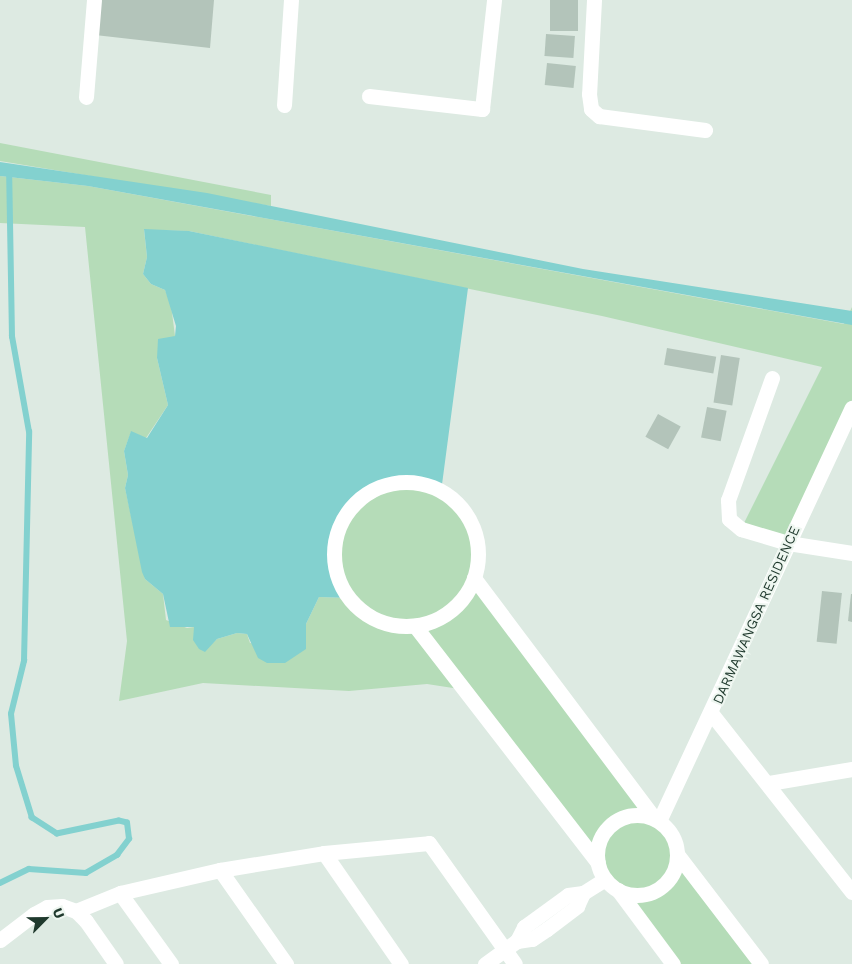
<!DOCTYPE html>
<html>
<head>
<meta charset="utf-8">
<style>
  body { margin:0 }
  #map { position:relative; width:852px; height:964px; overflow:hidden; background:#ddeae2; font-family:"Work Sans",sans-serif }
  div>[style] { position:absolute }
  .green>* { inset:0; background:#b5dcb8 }
  .water>* { inset:0; background:#83d1cf }
  .stream>* { height:5.5px; margin:-2.75px; padding:0 2.75px; transform-origin:2.75px; border-radius:2.75px; background:#83d1cf }
  .building>* { inset:0; background:#b3c4ba; transform-origin:0 0 }
  .minor>* { height:15px; margin:-7.5px; padding:0 7.5px; transform-origin:7.5px; border-radius:7.5px; background:#fff }
  .minor>.ring { margin:-7.5px; padding:0; box-sizing:content-box; background:none; border:15px solid #fff; border-radius:50% }
  span { translate:-50% -50%; white-space:nowrap; text-align:center; line-height:1.15; -webkit-text-stroke:4px #eef6f0; paint-order:stroke }
  .street-label { font-size:14px; color:#1f392d }
  .north { position:absolute; left:20px; top:894px; width:50px; height:50px; -webkit-text-stroke:4px #eef6f0; paint-order:stroke; rotate:67deg; font-size:14px; font-weight:700; line-height:20px; text-align:center; color:#1f392d }
  .north::after { content:''; display:block; margin:auto; width:18px; height:22px; background:#1f392d; clip-path:polygon(50% 0,100% 100%,50% 72%,0 100%) }
</style>
</head>
<body>
<div id="map">
  <div class="green">
    <i style="clip-path:polygon(0 143px,271px 195px,271px 206px,0 161px)"></i>
    <i style="clip-path:polygon(0 176px,88px 186px,844px 324px,852px 307px,852px 408px,789px 541px,741px 529px,822px 367px,602px 316px,246px 243px,189px 231px,144px 230px,147px 257px,143px 274px,151px 284px,165px 290px,171px 305px,175px 336px,157px 358px,168px 405px,146px 438px,131px 432px,124px 451px,128px 475px,125px 488px,145px 579px,163px 594px,166px 620px,187px 628px,194px 627px,204px 651px,217px 639px,237px 633px,247px 634px,250px 643px,305px 649px,306px 624px,319px 597px,349px 598px,337px 571px,335px 554px,337px 536px,353px 506px,377px 489px,394px 484px,413px 483px,441px 492px,453px 500px,470px 522px,478px 549px,474px 579px,670px 833px,677px 854px,761px 964px,673px 964px,619px 890px,605px 879px,598px 863px,466px 690px,427px 684px,349px 691px,203px 683px,119px 701px,127px 641px,85px 227px,0 223px)"></i>
  </div>
  <div class="water">
    <i style="clip-path:polygon(0 162px,207px 193px,583px 269px,852px 311px,852px 325px,88px 186px,0 176px)"></i>
    <i style="clip-path:polygon(144px 229px,189px 231px,468px 288px,441px 492px,413px 483px,394px 484px,377px 489px,353px 506px,337px 536px,335px 554px,337px 571px,349px 598px,319px 597px,306px 624px,306px 649px,285px 663px,267px 663px,258px 658px,247px 634px,237px 633px,217px 639px,205px 652px,199px 649px,193px 640px,194px 627px,170px 627px,163px 594px,145px 579px,142px 572px,125px 488px,128px 475px,124px 451px,131px 431px,147px 438px,168px 405px,157px 358px,158px 339px,175px 336px,176px 326px,165px 290px,151px 284px,143px 274px,147px 257px)"></i>
  </div>
  <div class="stream">
    <i style="left:0;top:883px;width:32px;rotate:-26deg"></i>
    <i style="left:29px;top:869px;width:57px;rotate:4deg"></i>
    <i style="left:86px;top:873px;width:36px;rotate:-30deg"></i>
    <i style="left:117px;top:855px;width:20px;rotate:-53deg"></i>
    <i style="left:129px;top:839px;width:16px;rotate:-97deg"></i>
    <i style="left:127px;top:823px;width:8px;rotate:-166deg"></i>
    <i style="left:119px;top:821px;width:63px;rotate:168.2deg"></i>
    <i style="left:57px;top:834px;width:30px;rotate:-147deg"></i>
    <i style="left:32px;top:818px;width:54px;rotate:-107.1deg"></i>
    <i style="left:16px;top:766px;width:52px;rotate:-95.5deg"></i>
    <i style="left:11px;top:714px;width:55px;rotate:-76.2deg"></i>
    <i style="left:24px;top:661px;width:229px;rotate:-88.7deg"></i>
    <i style="left:29px;top:432px;width:97px;rotate:-100.1deg"></i>
    <i style="left:12px;top:337px;width:167px;rotate:-91deg"></i>
  </div>
  <div class="building">
    <i style="clip-path:polygon(99px 0,214px 0,210px 48px,95px 35px)"></i>
    <i style="left:550px;top:0;width:28px;height:31px"></i>
    <i style="left:546px;top:34px;width:29px;height:22px;rotate:4deg"></i>
    <i style="left:547px;top:63px;width:29px;height:22px;rotate:6deg"></i>
    <i style="left:667px;top:348px;width:50px;height:17px;rotate:10deg"></i>
    <i style="left:721px;top:355px;width:19px;height:48px;rotate:9deg"></i>
    <i style="left:707px;top:407px;width:20px;height:31px;rotate:11deg"></i>
    <i style="left:658px;top:414px;width:26px;height:26px;rotate:29deg"></i>
    <i style="left:822px;top:591px;width:20px;height:51px;rotate:6deg"></i>
    <i style="clip-path:polygon(851px 594px,852px 594px,852px 622px,848px 621px)"></i>
  </div>
  <div class="minor">
    <i style="left:594px;top:0;width:94px;rotate:93deg"></i>
    <i style="left:589px;top:94px;width:15px;rotate:82deg"></i>
    <i style="left:591px;top:109px;width:11px;rotate:41deg"></i>
    <i style="left:599px;top:116px;width:107px;rotate:7.5deg"></i>
    <i style="left:369px;top:96px;width:114px;rotate:6.6deg"></i>
    <i style="left:482px;top:109px;width:110px;rotate:-83.7deg"></i>
    <i style="left:86px;top:97px;width:97px;rotate:-85.3deg"></i>
    <i style="left:284px;top:105px;width:105px;rotate:-86.2deg"></i>
    <i style="left:772px;top:378px;width:130px;rotate:109.8deg"></i>
    <i style="left:728px;top:500px;width:19px;rotate:87deg"></i>
    <i style="left:729px;top:519px;width:16px;rotate:40deg"></i>
    <i style="left:741px;top:529px;width:49px;rotate:16.6deg"></i>
    <i style="left:788px;top:543px;width:65px;rotate:8.9deg"></i>
    <i class="ring" style="left:334px;top:482px;width:129px;height:129px"></i>
    <i style="left:474px;top:578px;width:301px;rotate:53.1deg"></i>
    <i style="left:415px;top:626px;width:299px;rotate:52.3deg"></i>
    <i style="left:711px;top:713px;width:228px;rotate:51.8deg"></i>
    <i style="left:769px;top:783px;width:84px;rotate:-9.6deg"></i>
    <i class="ring" style="left:597px;top:815px;width:65px;height:65px"></i>
    <i style="left:659px;top:821px;width:456px;rotate:-65deg"></i>
    <i style="left:324px;top:853px;width:135px;rotate:55.3deg"></i>
    <i style="left:677px;top:854px;width:138px;rotate:52.6deg"></i>
    <i style="left:220px;top:870px;width:115px;rotate:54.9deg"></i>
    <i style="left:618px;top:890px;width:92px;rotate:53.4deg"></i>
    <i style="left:76px;top:911px;width:48px;rotate:-22.2deg"></i>
    <i style="left:0;top:940px;width:43px;rotate:-37.4deg"></i>
    <i style="left:34px;top:914px;width:15px;rotate:-28deg"></i>
    <i style="left:47px;top:907px;width:15px;rotate:-4deg"></i>
    <i style="left:62px;top:906px;width:15px;rotate:20deg"></i>
    <i style="left:76px;top:911px;width:14px;rotate:45deg"></i>
    <i style="left:86px;top:921px;width:52px;rotate:55.1deg"></i>
    <i style="left:517px;top:941px;width:15px;rotate:-8deg"></i>
    <i style="left:532px;top:939px;width:18px;rotate:-34deg"></i>
    <i style="left:547px;top:929px;width:38px;rotate:-37deg"></i>
    <i style="left:577px;top:906px;width:14px;rotate:-65deg"></i>
    <i style="left:171px;top:964px;width:87px;rotate:-125.7deg"></i>
    <i style="left:120px;top:893px;width:103px;rotate:-13deg"></i>
    <i style="left:220px;top:870px;width:105px;rotate:-9.3deg"></i>
    <i style="left:324px;top:853px;width:105px;rotate:-5.4deg"></i>
    <i style="left:429px;top:843px;width:148px;rotate:54.6deg"></i>
    <i style="left:485px;top:964px;width:39px;rotate:-36deg"></i>
    <i style="left:517px;top:941px;width:16px;rotate:-63deg"></i>
    <i style="left:524px;top:927px;width:54px;rotate:-36deg"></i>
    <i style="left:568px;top:895px;width:15px;rotate:-8deg"></i>
    <i style="left:583px;top:893px;width:26px;rotate:-32deg"></i>
  </div>
  <div class="street-label">
    <span style="left:756px;top:615px;rotate:-66deg">DARMAWANGSA RESIDENCE</span>
  </div>
  <div class="north">U</div>
</div>
</body>
</html>
